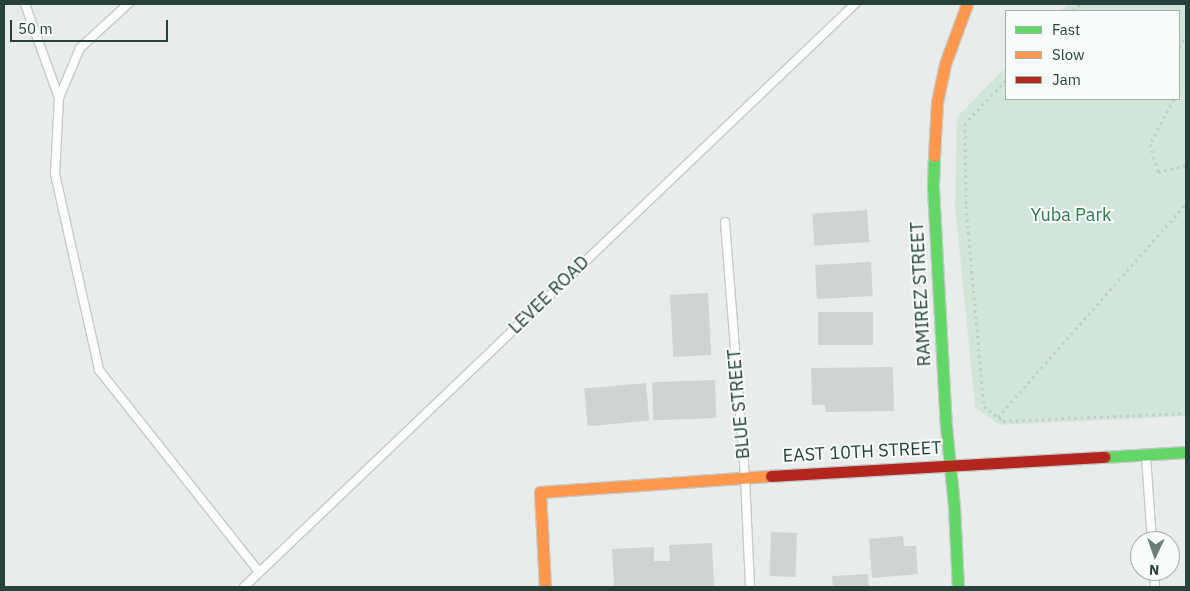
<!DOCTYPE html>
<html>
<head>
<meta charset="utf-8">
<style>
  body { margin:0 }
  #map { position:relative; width:1190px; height:591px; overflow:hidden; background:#e8edeb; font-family:"IBM Plex Sans",sans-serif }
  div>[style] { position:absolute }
  .green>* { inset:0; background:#d1e6d8 }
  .building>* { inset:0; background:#cfd4d2; transform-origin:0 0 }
  .path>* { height:3px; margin-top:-1.5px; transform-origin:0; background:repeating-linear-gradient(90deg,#c3ccca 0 2.5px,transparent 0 6.5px) }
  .roads { filter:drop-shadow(1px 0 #c5cac8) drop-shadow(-1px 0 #c5cac8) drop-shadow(0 1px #c5cac8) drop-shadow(0 -1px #c5cac8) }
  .lane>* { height:8px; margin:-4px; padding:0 4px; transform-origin:4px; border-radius:4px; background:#fcfcfc }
  .fast>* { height:11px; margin:-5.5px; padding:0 5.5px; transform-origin:5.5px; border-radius:5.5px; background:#63d668 }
  .slow>* { height:11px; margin:-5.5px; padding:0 5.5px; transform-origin:5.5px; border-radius:5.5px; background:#ff974d }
  .jam>* { height:11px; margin:-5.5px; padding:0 5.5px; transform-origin:5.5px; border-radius:5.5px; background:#b3261e }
  span { translate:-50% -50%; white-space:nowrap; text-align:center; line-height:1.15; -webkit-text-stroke:4px #f7fbf9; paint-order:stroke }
  .park-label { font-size:18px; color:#2d7a4b }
  .street-label { font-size:18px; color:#24423a }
  .frame { position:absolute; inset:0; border:5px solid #24423a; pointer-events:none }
  .legend { position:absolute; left:1005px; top:10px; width:175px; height:90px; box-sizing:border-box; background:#f7fbf9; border:1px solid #a3b1ad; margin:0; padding:6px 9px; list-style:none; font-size:15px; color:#24423a }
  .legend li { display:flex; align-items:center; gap:10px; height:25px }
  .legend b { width:25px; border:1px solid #a3b1ad }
  .north { position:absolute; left:1130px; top:531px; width:50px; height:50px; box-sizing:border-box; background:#f7fbf9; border:1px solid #a3b1ad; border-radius:50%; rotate:183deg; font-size:14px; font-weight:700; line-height:20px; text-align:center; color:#24423a }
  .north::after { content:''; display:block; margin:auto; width:18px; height:22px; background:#697e78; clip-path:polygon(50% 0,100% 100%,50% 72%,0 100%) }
  .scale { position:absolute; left:10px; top:20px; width:158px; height:22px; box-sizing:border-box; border:2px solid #24423a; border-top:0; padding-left:6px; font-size:15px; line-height:18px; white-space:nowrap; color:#24423a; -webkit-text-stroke:4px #f7fbf9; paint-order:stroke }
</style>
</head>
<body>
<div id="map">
  <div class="green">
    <i style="clip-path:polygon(1068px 4px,1186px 4px,1186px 416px,999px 425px,975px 407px,955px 207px,957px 117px,1006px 67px,1006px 99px,1179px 99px,1179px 11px,1060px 11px)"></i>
  </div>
  <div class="building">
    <i style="left:867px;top:210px;width:32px;height:55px;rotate:86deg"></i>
    <i style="left:871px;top:262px;width:34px;height:56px;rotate:87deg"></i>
    <i style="left:708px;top:293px;width:62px;height:38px;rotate:87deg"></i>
    <i style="left:818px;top:312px;width:55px;height:33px"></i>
    <i style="clip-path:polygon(893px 367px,894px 411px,826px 412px,825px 405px,812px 405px,811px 368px)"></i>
    <i style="left:715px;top:380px;width:38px;height:63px;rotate:88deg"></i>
    <i style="left:646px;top:383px;width:38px;height:62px;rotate:85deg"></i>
    <i style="left:771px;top:532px;width:26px;height:44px;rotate:2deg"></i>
    <i style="clip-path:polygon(903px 536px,904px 546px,916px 546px,918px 574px,872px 578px,869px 539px)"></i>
    <i style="clip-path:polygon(712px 543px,714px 587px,614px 587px,612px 549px,654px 547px,654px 561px,670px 561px,669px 545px)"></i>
    <i style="clip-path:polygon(868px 574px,869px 587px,833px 587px,832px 576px)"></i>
  </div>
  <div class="path">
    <i style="left:1073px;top:11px;width:10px;rotate:-45deg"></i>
    <i style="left:1179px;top:47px;width:14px;rotate:-60deg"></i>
    <i style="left:1006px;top:80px;width:59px;rotate:133.6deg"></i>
    <i style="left:965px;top:123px;width:83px;rotate:89.3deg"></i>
    <i style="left:966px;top:206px;width:201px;rotate:84.9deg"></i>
    <i style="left:984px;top:406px;width:24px;rotate:38deg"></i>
    <i style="left:1003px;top:421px;width:183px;rotate:-2.5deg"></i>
    <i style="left:1179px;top:89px;width:1px;rotate:90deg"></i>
    <i style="left:1174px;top:99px;width:51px;rotate:118.1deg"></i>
    <i style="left:1150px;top:144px;width:29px;rotate:74deg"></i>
    <i style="left:1158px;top:172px;width:29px;rotate:-14deg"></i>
    <i style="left:998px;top:417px;width:284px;rotate:-48.6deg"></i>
  </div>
  <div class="roads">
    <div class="lane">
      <i style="left:25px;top:4px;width:100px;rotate:70.1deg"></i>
      <i style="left:59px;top:98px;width:76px;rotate:93deg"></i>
      <i style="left:55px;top:174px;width:201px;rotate:77.3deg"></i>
      <i style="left:99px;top:370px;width:258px;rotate:51.6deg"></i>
      <i style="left:59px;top:98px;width:54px;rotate:-67.2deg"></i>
      <i style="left:80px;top:48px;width:65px;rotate:-42.5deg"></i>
      <i style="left:725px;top:222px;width:256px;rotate:85.5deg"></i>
      <i style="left:745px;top:477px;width:110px;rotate:87.4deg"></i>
      <i style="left:1146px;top:456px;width:85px;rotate:86deg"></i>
      <i style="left:1154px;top:571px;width:16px;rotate:86deg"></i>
      <i style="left:244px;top:587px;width:845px;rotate:-43.66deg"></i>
    </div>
    <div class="fast">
      <i style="left:934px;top:156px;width:32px;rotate:92deg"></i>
      <i style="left:933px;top:188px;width:238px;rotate:86.9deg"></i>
      <i style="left:946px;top:426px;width:80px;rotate:84.3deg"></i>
      <i style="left:954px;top:506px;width:81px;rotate:87.2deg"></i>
      <i style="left:1104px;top:457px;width:82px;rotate:-3.5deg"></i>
    </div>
    <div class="slow">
      <i style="left:934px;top:156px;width:54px;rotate:-86.8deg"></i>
      <i style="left:937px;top:102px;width:39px;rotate:-78deg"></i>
      <i style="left:945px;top:64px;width:64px;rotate:-69.9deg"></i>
      <i style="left:545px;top:587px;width:95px;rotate:-93deg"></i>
      <i style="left:540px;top:492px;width:232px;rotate:-4deg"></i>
    </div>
    <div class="jam">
      <i style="left:771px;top:476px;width:334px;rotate:-3.3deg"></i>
    </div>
  </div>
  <div class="park-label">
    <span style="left:1071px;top:215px">Yuba Park</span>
  </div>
  <div class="street-label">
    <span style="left:921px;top:294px;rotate:-93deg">RAMIREZ STREET</span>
    <span style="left:549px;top:295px;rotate:-44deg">LEVEE ROAD</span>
    <span style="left:739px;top:404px;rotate:-95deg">BLUE STREET</span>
    <span style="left:862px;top:452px;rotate:-3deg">EAST 10TH STREET</span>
  </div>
  <div class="frame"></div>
  <ul class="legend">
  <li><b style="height:6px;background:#63d668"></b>Fast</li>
  <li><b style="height:6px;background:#ff974d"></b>Slow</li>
  <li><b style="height:6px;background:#b3261e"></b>Jam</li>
  </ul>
  <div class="north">N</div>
  <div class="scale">50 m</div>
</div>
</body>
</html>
